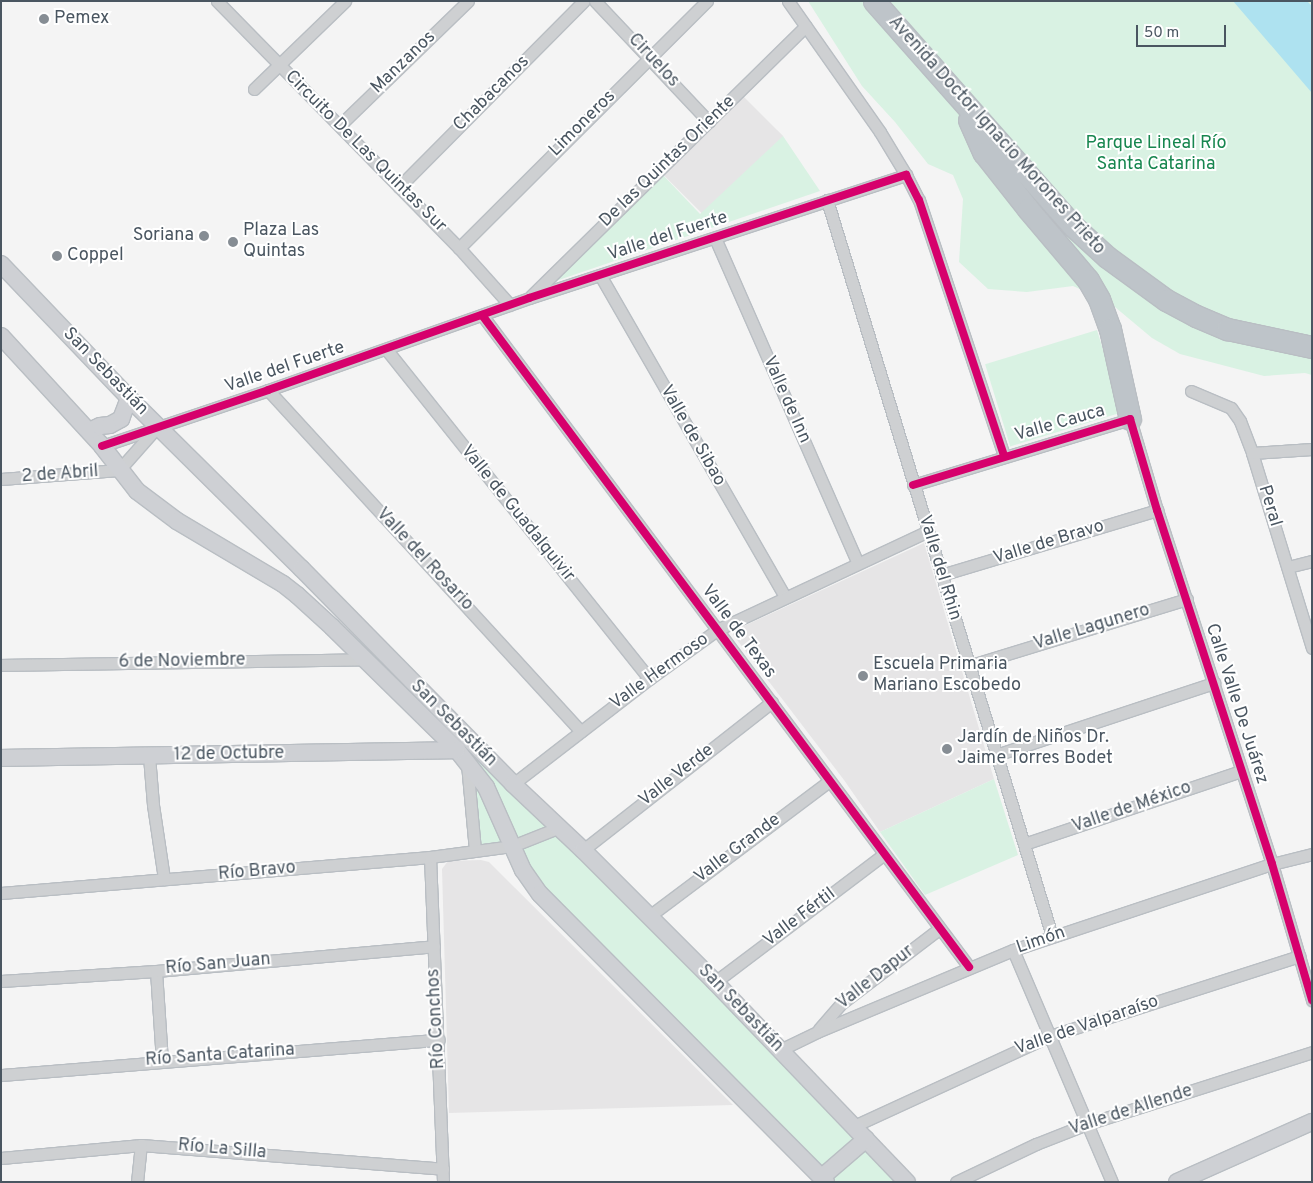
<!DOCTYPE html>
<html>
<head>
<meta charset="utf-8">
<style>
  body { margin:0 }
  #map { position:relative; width:1313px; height:1183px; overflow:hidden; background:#f4f4f4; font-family:Overpass,sans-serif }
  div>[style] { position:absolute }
  .education>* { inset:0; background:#e6e5e6; transform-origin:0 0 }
  .green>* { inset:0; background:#d9f2e3; transform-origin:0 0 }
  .water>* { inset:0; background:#aee2f0 }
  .roads { filter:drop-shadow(1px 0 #b9bec3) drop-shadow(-1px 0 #b9bec3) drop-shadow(0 1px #b9bec3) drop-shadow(0 -1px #b9bec3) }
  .street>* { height:11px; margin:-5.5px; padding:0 5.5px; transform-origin:5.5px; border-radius:5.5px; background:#ced0d2 }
  .secondary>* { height:16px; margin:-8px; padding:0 8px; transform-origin:8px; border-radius:8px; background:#ced0d4 }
  .highway>* { height:21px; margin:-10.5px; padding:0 10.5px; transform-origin:10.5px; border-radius:10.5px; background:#bec4c9 }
  .cycleway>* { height:8px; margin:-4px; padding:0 4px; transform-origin:4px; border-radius:4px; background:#d6006c }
  .dots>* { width:14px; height:14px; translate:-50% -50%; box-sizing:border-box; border:2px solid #fff; border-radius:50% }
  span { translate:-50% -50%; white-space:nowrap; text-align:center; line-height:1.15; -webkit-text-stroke:4px #fff; paint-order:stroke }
  .poi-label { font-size:18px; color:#4a5661 }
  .left { translate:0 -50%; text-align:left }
  .right { translate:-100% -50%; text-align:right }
  .street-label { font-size:18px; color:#4a5661 }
  .park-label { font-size:18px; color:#17864f }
  .frame { position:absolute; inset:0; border:2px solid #4a5661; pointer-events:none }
  .scale { position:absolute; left:1136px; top:25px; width:90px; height:22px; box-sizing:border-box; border:2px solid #4a5661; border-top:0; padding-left:6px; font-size:15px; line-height:18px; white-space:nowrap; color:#4a5661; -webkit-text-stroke:4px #fff; paint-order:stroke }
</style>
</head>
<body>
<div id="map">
  <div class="education">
    <i style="left:743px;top:96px;width:57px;height:112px;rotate:45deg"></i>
    <i style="clip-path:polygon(924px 543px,994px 779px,880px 832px,844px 780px,731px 632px)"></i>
    <i style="clip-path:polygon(481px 860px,489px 862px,733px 1105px,449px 1113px,442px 869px,448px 861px)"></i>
  </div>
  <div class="green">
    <i style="clip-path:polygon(808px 1px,1312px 1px,1312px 375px,1305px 373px,1264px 376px,1180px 354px,1152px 338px,1109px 302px,1073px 286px,1027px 292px,988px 289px,959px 262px,963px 199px,953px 175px,928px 164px,895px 122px,862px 86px)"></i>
    <i style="clip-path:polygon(783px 136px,820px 191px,547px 284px,662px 174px,700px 214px)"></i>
    <i style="left:1097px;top:330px;width:86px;height:117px;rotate:73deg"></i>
    <i style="clip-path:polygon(480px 750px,907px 1182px,826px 1182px,553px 909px,512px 846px,475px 851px,466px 761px)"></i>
    <i style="clip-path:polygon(994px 779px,1018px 855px,925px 895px,880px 832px)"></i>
  </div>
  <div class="water">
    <i style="clip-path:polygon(1233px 1px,1307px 1px,1312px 6px,1312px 93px)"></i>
  </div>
  <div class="roads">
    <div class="street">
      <i style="left:217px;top:1px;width:346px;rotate:45.6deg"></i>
      <i style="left:459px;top:248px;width:76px;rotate:48.2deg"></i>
      <i style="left:595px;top:1px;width:166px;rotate:46.7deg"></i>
      <i style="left:788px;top:1px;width:160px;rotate:54.9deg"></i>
      <i style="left:880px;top:132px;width:50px;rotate:58.8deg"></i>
      <i style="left:254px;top:89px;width:127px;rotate:-44deg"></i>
      <i style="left:340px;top:125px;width:178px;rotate:-44.1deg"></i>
      <i style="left:399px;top:187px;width:262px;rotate:-45.2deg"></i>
      <i style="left:827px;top:200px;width:770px;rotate:73deg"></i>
      <i style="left:715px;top:238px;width:355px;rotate:66.3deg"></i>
      <i style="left:459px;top:248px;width:350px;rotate:-44.9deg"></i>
      <i style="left:600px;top:275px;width:371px;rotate:60.1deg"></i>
      <i style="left:531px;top:296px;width:385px;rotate:-44.5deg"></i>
      <i style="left:482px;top:315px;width:814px;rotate:53.24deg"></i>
      <i style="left:386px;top:349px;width:422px;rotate:51.4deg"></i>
      <i style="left:268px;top:390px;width:463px;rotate:47.5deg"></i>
      <i style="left:1191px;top:391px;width:43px;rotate:23deg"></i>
      <i style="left:1231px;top:408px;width:16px;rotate:55deg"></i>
      <i style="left:1240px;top:421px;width:34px;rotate:69deg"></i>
      <i style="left:1252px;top:453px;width:204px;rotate:72.9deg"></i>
      <i style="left:102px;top:446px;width:175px;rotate:-18.6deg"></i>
      <i style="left:268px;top:390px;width:277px;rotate:-19.4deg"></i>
      <i style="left:529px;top:298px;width:397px;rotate:-18.1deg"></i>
      <i style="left:906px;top:175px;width:28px;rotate:63deg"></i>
      <i style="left:919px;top:200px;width:270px;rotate:71.6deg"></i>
      <i style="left:1252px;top:453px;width:60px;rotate:-3.8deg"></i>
      <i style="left:1px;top:479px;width:118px;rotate:-4.4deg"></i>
      <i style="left:119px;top:470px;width:57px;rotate:-48.5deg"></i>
      <i style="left:913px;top:485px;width:227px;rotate:-16.9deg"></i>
      <i style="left:1130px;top:419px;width:95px;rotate:73.5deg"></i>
      <i style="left:1157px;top:510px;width:372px;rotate:72deg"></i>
      <i style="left:1272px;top:864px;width:142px;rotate:73.6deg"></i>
      <i style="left:1288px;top:567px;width:25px;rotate:-14deg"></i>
      <i style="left:941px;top:575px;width:226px;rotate:-16.7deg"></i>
      <i style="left:1px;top:665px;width:362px;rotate:-0.9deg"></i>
      <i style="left:968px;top:666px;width:229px;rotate:-17deg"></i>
      <i style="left:996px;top:755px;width:230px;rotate:-18.3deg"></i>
      <i style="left:149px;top:756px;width:49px;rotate:85.3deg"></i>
      <i style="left:153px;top:805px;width:75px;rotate:81.5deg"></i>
      <i style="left:467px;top:764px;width:87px;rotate:84.7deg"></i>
      <i style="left:513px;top:784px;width:172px;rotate:-37.7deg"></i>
      <i style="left:649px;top:679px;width:84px;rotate:-35.8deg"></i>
      <i style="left:717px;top:630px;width:233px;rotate:-25.1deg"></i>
      <i style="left:1024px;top:844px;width:229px;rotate:-18.6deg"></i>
      <i style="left:583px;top:850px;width:240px;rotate:-38.1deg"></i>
      <i style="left:430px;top:857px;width:325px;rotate:87.7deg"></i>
      <i style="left:1px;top:893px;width:431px;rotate:-4.8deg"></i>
      <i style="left:430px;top:857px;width:83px;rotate:-7.6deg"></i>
      <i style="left:512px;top:846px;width:52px;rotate:-21.6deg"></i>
      <i style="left:648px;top:917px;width:226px;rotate:-36.9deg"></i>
      <i style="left:1013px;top:950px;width:252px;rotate:66.9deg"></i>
      <i style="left:156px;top:971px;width:90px;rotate:86.2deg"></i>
      <i style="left:1px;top:981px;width:155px;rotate:-3.7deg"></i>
      <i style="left:156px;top:971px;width:279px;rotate:-5.1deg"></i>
      <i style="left:715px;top:982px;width:212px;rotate:-37.1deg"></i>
      <i style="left:819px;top:1029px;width:35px;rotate:-49deg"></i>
      <i style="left:842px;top:1003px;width:123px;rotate:-37.4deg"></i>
      <i style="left:780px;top:1050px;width:41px;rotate:-25.9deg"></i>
      <i style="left:817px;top:1032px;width:212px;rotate:-22.7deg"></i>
      <i style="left:1013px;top:950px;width:273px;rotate:-18.4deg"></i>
      <i style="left:1272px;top:864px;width:41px;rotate:-14deg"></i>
      <i style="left:1px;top:1075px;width:439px;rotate:-4.6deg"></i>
      <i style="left:854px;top:1126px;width:216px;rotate:-24.7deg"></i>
      <i style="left:1050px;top:1036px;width:262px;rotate:-17.8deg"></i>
      <i style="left:1px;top:1158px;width:141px;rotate:-5.3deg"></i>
      <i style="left:141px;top:1145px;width:303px;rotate:4.5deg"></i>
      <i style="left:137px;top:1182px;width:37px;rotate:-84deg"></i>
      <i style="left:956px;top:1182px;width:89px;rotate:-25.4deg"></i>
      <i style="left:1036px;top:1144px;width:55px;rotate:-21.4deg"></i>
      <i style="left:1087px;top:1124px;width:236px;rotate:-17.7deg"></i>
    </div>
    <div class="secondary">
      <i style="left:1px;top:264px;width:185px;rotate:46.3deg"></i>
      <i style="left:129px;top:398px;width:243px;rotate:44.7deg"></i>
      <i style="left:302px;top:569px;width:301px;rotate:45.5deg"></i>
      <i style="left:513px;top:784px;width:96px;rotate:43.3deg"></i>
      <i style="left:583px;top:850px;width:187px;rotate:45deg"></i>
      <i style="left:715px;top:982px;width:277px;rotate:46.2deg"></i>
      <i style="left:1px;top:336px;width:149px;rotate:47.4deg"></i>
      <i style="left:102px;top:446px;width:57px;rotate:52.1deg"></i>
      <i style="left:137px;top:491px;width:50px;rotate:36.9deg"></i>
      <i style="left:177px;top:521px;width:123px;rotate:30.7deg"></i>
      <i style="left:283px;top:584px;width:18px;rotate:38deg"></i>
      <i style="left:297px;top:595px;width:47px;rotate:42.4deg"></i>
      <i style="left:332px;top:627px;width:175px;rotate:44.5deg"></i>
      <i style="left:457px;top:750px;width:47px;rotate:51.9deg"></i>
      <i style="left:486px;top:787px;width:91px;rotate:66deg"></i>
      <i style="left:523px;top:870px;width:29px;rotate:55deg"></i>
      <i style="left:540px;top:894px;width:406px;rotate:45.2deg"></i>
      <i style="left:89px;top:431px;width:12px;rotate:-24deg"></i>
      <i style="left:100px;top:426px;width:10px;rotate:-6deg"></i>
      <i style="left:110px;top:425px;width:13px;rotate:-29deg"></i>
      <i style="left:121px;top:419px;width:22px;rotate:-69deg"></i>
      <i style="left:1px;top:758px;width:456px;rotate:-1deg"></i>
      <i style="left:822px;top:1177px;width:58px;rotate:-40.8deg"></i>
      <i style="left:1177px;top:1182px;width:148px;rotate:-24deg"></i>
    </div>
    <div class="highway">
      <i style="left:874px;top:1px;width:300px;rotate:48.5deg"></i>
      <i style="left:1073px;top:226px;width:46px;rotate:42.4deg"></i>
      <i style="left:1107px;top:257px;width:73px;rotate:36.1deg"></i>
      <i style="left:1166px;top:300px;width:34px;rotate:28deg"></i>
      <i style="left:1196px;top:316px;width:34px;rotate:23deg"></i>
      <i style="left:1227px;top:329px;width:87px;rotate:12deg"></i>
      <i style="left:969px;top:120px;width:36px;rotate:66deg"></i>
      <i style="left:984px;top:153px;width:71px;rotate:51.8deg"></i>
      <i style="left:1028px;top:209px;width:93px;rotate:49.8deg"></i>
      <i style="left:1088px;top:280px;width:22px;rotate:60deg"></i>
      <i style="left:1099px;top:299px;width:32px;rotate:70deg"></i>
      <i style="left:1110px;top:329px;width:92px;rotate:77.5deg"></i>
    </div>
  </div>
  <div class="cycleway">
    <i style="left:482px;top:315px;width:814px;rotate:53.24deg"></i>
    <i style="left:102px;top:446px;width:175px;rotate:-18.6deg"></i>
    <i style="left:268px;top:390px;width:277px;rotate:-19.4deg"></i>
    <i style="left:529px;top:298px;width:397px;rotate:-18.1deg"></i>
    <i style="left:906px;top:175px;width:28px;rotate:63deg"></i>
    <i style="left:919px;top:200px;width:270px;rotate:71.6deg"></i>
    <i style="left:913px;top:485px;width:227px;rotate:-16.9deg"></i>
    <i style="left:1130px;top:419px;width:95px;rotate:73.5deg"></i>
    <i style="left:1157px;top:510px;width:372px;rotate:72deg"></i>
    <i style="left:1272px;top:864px;width:142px;rotate:73.6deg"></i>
  </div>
  <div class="dots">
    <i style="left:44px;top:19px;background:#868d94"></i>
    <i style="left:204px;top:236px;background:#868d94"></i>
    <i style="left:233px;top:242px;background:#868d94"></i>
    <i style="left:57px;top:256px;background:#868d94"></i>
    <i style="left:863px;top:676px;background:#868d94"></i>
    <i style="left:947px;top:749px;background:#868d94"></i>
  </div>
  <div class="poi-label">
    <span class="left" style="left:54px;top:19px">Pemex</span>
    <span class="left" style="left:243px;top:242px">Plaza Las<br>Quintas</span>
    <span class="right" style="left:194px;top:236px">Soriana</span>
    <span class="left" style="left:67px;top:256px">Coppel</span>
    <span class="left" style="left:873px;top:676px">Escuela Primaria<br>Mariano Escobedo</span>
    <span class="left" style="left:957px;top:749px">Jardín de Niños Dr.<br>Jaime Torres Bodet</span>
  </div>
  <div class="street-label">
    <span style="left:653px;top:61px;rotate:47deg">Ciruelos</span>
    <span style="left:404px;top:63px;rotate:-44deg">Manzanos</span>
    <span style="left:492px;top:94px;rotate:-45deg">Chabacanos</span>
    <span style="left:583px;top:124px;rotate:-45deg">Limoneros</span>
    <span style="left:996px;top:136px;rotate:48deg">Avenida Doctor Ignacio Morones Prieto</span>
    <span style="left:365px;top:152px;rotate:45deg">Circuito De Las Quintas Sur</span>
    <span style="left:668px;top:162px;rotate:-44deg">De las Quintas Oriente</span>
    <span style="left:668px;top:237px;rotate:-18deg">Valle del Fuerte</span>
    <span style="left:285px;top:368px;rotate:-19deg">Valle del Fuerte</span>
    <span style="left:105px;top:372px;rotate:46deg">San Sebastián</span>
    <span style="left:786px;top:400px;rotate:66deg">Valle de Inn</span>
    <span style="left:1060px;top:424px;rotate:-16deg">Valle Cauca</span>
    <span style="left:692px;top:436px;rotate:60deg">Valle de Sibao</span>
    <span style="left:60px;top:475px;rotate:-4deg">2 de Abril</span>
    <span style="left:1269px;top:506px;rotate:73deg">Peral</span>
    <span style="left:517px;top:514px;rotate:51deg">Valle de Guadalquivir</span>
    <span style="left:1049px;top:543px;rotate:-17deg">Valle de Bravo</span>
    <span style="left:424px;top:560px;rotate:47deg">Valle del Rosario</span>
    <span style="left:939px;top:568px;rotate:73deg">Valle del Rhin</span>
    <span style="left:1092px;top:628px;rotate:-17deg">Valle Lagunero</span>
    <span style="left:738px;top:632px;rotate:53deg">Valle de Texas</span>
    <span style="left:182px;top:662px;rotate:-1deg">6 de Noviembre</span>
    <span style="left:660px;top:672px;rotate:-36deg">Valle Hermoso</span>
    <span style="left:1236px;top:704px;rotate:72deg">Calle Valle De Juárez</span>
    <span style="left:453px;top:724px;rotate:45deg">San Sebastián</span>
    <span style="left:229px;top:755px;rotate:-1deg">12 de Octubre</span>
    <span style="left:677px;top:776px;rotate:-38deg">Valle Verde</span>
    <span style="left:1132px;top:808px;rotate:-19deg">Valle de México</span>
    <span style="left:738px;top:849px;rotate:-37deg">Valle Grande</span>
    <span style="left:257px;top:872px;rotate:-5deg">Río Bravo</span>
    <span style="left:800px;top:918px;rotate:-37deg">Valle Fértil</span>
    <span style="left:1041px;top:941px;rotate:-19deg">Limón</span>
    <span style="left:218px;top:965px;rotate:-5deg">Río San Juan</span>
    <span style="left:876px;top:978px;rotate:-38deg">Valle Dapur</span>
    <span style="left:740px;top:1009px;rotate:46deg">San Sebastián</span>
    <span style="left:437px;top:1019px;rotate:-93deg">Río Conchos</span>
    <span style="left:1087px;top:1026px;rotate:-19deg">Valle de Valparaíso</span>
    <span style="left:220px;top:1056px;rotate:-4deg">Río Santa Catarina</span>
    <span style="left:1131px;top:1111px;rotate:-18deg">Valle de Allende</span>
    <span style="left:222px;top:1150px;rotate:5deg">Río La Silla</span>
  </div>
  <div class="park-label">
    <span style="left:1156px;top:155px">Parque Lineal Río<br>Santa Catarina</span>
  </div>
  <div class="frame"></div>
  <div class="scale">50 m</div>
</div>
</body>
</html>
